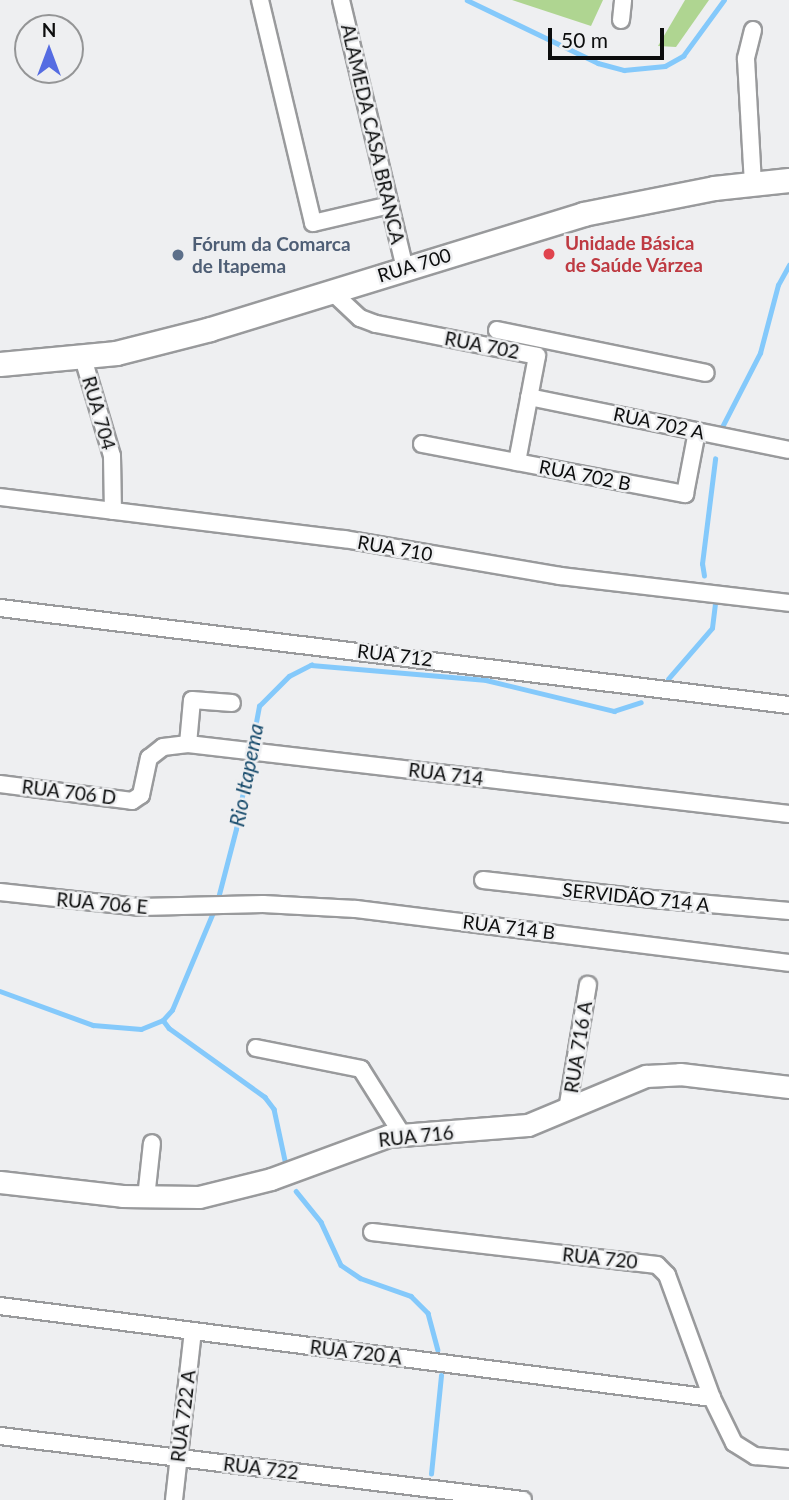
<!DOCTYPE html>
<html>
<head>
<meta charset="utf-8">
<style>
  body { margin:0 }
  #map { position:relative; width:789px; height:1500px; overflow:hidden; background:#eeeff1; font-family:Lato,sans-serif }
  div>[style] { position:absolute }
  .green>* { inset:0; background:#afd591 }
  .stream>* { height:4.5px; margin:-2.25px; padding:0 2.25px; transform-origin:2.25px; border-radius:2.25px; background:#84c9fb }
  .roads { filter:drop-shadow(2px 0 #999a9c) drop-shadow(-2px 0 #999a9c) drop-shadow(0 2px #999a9c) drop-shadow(0 -2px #999a9c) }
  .minor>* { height:16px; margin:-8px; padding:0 8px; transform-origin:8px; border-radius:8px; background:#fff }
  .tertiary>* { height:21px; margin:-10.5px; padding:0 10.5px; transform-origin:10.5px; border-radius:10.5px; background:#fff }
  .secondary>* { height:23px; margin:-11.5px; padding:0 11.5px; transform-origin:11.5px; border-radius:11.5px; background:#fff }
  .dots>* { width:19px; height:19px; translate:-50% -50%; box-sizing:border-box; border:4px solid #eeeff1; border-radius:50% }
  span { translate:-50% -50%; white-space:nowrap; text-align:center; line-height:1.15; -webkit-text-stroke:5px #eeeff1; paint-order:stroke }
  .street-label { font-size:19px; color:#0c0d0d }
  .health-label { font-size:19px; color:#be3a42; font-weight:700 }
  .left { translate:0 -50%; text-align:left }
  .service-label { font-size:19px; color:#4e5e75; font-weight:700 }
  .water-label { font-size:21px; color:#164a6b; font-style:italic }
  .north { position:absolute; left:14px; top:14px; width:70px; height:70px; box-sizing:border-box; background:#eeeff1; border:2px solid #949596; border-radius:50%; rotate:0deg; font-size:19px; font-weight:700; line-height:28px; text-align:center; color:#0c0d0d }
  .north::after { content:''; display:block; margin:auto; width:24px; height:32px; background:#556ce2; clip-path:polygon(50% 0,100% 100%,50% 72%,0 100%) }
  .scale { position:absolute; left:548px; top:28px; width:116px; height:32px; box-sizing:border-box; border:4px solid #0c0d0d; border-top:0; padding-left:9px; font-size:21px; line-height:24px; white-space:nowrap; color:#0c0d0d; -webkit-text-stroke:5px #eeeff1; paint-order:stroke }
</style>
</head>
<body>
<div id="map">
  <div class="green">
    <i style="clip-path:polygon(512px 0,603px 0,591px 26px)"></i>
    <i style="clip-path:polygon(685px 0,709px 0,676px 47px,658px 46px)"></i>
  </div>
  <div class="stream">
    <i style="left:467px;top:0;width:145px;rotate:25.7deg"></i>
    <i style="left:598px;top:63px;width:27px;rotate:15deg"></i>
    <i style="left:624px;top:70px;width:41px;rotate:-5.6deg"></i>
    <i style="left:665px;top:66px;width:21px;rotate:-29deg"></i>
    <i style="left:683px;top:56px;width:69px;rotate:-53.8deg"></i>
    <i style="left:722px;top:427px;width:83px;rotate:-62.8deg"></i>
    <i style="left:760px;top:353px;width:70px;rotate:-75.2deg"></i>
    <i style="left:778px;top:285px;width:23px;rotate:-61deg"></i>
    <i style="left:704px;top:576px;width:12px;rotate:-99deg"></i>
    <i style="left:702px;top:564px;width:106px;rotate:-82.9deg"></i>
    <i style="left:668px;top:679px;width:67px;rotate:-49.2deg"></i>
    <i style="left:712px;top:628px;width:26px;rotate:-83deg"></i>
    <i style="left:217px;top:902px;width:75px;rotate:-75.4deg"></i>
    <i style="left:236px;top:829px;width:125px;rotate:-79.4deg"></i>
    <i style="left:259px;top:706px;width:42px;rotate:-45deg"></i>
    <i style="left:289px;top:676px;width:25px;rotate:-27deg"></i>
    <i style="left:311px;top:665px;width:176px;rotate:4.9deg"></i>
    <i style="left:486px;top:680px;width:132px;rotate:13.6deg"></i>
    <i style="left:614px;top:711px;width:28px;rotate:-18deg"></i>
    <i style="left:0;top:991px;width:99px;rotate:20.1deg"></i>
    <i style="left:93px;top:1025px;width:48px;rotate:4.8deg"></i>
    <i style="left:141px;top:1029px;width:24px;rotate:-22deg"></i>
    <i style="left:163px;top:1020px;width:13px;rotate:-48deg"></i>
    <i style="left:172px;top:1010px;width:108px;rotate:-67.2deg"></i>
    <i style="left:163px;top:1020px;width:10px;rotate:53deg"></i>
    <i style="left:169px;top:1028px;width:118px;rotate:35.7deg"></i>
    <i style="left:265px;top:1097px;width:15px;rotate:53deg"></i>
    <i style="left:274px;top:1109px;width:57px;rotate:77.9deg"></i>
    <i style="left:296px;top:1191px;width:40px;rotate:51deg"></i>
    <i style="left:321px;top:1222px;width:47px;rotate:65.1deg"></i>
    <i style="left:341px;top:1265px;width:23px;rotate:34deg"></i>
    <i style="left:360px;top:1278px;width:54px;rotate:19.4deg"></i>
    <i style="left:411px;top:1296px;width:24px;rotate:45deg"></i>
    <i style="left:428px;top:1313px;width:38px;rotate:75deg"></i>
    <i style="left:431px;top:1474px;width:99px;rotate:-84.2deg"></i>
  </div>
  <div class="roads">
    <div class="minor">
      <i style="left:260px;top:0;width:229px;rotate:76.6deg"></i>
      <i style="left:313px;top:223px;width:79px;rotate:-13.2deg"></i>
      <i style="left:341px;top:0;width:276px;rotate:76.6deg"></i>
      <i style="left:621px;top:20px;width:20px;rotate:-84deg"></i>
      <i style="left:753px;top:30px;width:30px;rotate:104deg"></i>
      <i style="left:746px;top:59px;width:124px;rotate:86.8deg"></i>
      <i style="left:331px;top:291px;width:40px;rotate:43deg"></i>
      <i style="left:360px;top:318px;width:17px;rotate:21deg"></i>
      <i style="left:376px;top:324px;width:164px;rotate:11.2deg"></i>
      <i style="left:537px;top:356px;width:108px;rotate:100.7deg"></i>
      <i style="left:497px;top:330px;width:213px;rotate:11.6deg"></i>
      <i style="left:83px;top:358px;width:102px;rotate:73.5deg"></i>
      <i style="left:112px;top:456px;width:55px;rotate:89deg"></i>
      <i style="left:529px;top:397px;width:265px;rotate:11.5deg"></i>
      <i style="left:422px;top:444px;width:268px;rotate:10.8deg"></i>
      <i style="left:685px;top:494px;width:64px;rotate:-79.2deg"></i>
      <i style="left:0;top:497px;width:347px;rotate:7deg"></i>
      <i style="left:344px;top:539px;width:219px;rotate:9.7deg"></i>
      <i style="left:560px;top:576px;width:231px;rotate:6.7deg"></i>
      <i style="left:0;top:608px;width:795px;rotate:7.01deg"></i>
      <i style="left:188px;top:744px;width:44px;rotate:-84.8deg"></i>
      <i style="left:192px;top:700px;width:40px;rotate:4.3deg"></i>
      <i style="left:0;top:784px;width:133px;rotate:7.3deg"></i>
      <i style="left:132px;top:801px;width:11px;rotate:-34deg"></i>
      <i style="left:141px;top:795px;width:38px;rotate:-78deg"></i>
      <i style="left:149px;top:758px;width:18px;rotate:-38deg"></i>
      <i style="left:163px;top:747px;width:25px;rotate:-7deg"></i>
      <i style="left:188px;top:744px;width:605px;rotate:6.64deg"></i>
      <i style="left:483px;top:880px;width:170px;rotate:6.4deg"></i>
      <i style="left:652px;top:899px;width:138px;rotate:5deg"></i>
      <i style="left:0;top:892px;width:142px;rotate:6.1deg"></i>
      <i style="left:141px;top:907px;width:122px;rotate:-1.4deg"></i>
      <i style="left:263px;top:904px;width:93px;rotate:3.1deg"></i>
      <i style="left:356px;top:909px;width:436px;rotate:7.1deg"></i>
      <i style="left:256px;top:1048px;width:107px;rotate:11.3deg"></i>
      <i style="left:361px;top:1069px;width:77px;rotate:57.8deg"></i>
      <i style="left:567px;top:1110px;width:127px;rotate:-80.5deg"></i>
      <i style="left:146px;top:1198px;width:55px;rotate:-83.8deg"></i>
      <i style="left:372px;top:1232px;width:287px;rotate:6.6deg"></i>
      <i style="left:657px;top:1265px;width:14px;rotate:45deg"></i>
      <i style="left:667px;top:1275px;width:131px;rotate:69.9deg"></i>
      <i style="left:712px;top:1398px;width:50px;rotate:63.9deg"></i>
      <i style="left:734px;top:1443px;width:25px;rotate:32deg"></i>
      <i style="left:755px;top:1456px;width:34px;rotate:5deg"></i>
      <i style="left:0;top:1306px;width:718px;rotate:7.36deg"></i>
      <i style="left:0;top:1436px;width:527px;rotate:6.98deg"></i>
      <i style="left:174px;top:1500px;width:170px;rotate:-83.6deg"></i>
    </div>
    <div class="tertiary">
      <i style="left:0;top:1182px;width:123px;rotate:6.5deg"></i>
      <i style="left:122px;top:1196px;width:77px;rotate:0.7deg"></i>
      <i style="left:199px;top:1197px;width:74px;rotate:-14deg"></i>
      <i style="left:271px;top:1179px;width:125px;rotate:-20.2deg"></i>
      <i style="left:388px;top:1136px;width:140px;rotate:-4.5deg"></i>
      <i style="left:528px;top:1125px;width:128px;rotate:-22.6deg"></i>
      <i style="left:646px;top:1076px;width:34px;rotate:-3deg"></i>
      <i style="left:680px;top:1074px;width:110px;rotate:6.8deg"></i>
    </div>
    <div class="secondary">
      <i style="left:0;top:364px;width:117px;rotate:-5.4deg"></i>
      <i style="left:116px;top:353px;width:97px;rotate:-14.3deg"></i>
      <i style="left:210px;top:329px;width:390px;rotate:-17.1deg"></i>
      <i style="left:583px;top:214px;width:134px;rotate:-11.2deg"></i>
      <i style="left:714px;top:188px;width:75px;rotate:-6.1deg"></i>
    </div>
  </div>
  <div class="dots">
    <i style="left:549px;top:254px;background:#e0444e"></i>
    <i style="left:178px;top:255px;background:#5c6f8a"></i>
  </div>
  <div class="street-label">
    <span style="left:373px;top:134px;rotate:77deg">ALAMEDA CASA BRANCA</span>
    <span style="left:414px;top:265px;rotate:-17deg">RUA 700</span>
    <span style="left:482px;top:345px;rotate:11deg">RUA 702</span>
    <span style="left:99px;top:413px;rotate:74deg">RUA 704</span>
    <span style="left:659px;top:423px;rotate:12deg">RUA 702 A</span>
    <span style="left:585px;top:475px;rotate:11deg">RUA 702 B</span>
    <span style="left:395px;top:548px;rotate:10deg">RUA 710</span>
    <span style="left:395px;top:655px;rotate:7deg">RUA 712</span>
    <span style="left:446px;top:774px;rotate:7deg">RUA 714</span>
    <span style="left:69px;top:792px;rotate:7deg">RUA 706 D</span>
    <span style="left:636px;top:897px;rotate:6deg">SERVIDÃO 714 A</span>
    <span style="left:102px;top:903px;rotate:5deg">RUA 706 E</span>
    <span style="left:509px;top:927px;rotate:7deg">RUA 714 B</span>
    <span style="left:578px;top:1047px;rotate:-81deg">RUA 716 A</span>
    <span style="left:416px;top:1136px;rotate:-6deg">RUA 716</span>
    <span style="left:600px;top:1258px;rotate:6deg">RUA 720</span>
    <span style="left:356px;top:1352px;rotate:7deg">RUA 720 A</span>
    <span style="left:183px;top:1416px;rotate:-83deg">RUA 722 A</span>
    <span style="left:261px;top:1468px;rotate:7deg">RUA 722</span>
  </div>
  <div class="health-label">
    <span class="left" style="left:565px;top:254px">Unidade Básica<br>de Saúde Várzea</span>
  </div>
  <div class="service-label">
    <span class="left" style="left:192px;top:255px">Fórum da Comarca<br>de Itapema</span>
  </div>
  <div class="water-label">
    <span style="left:246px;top:775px;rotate:-79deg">Rio Itapema</span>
  </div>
  <div class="north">N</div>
  <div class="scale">50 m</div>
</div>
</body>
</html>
